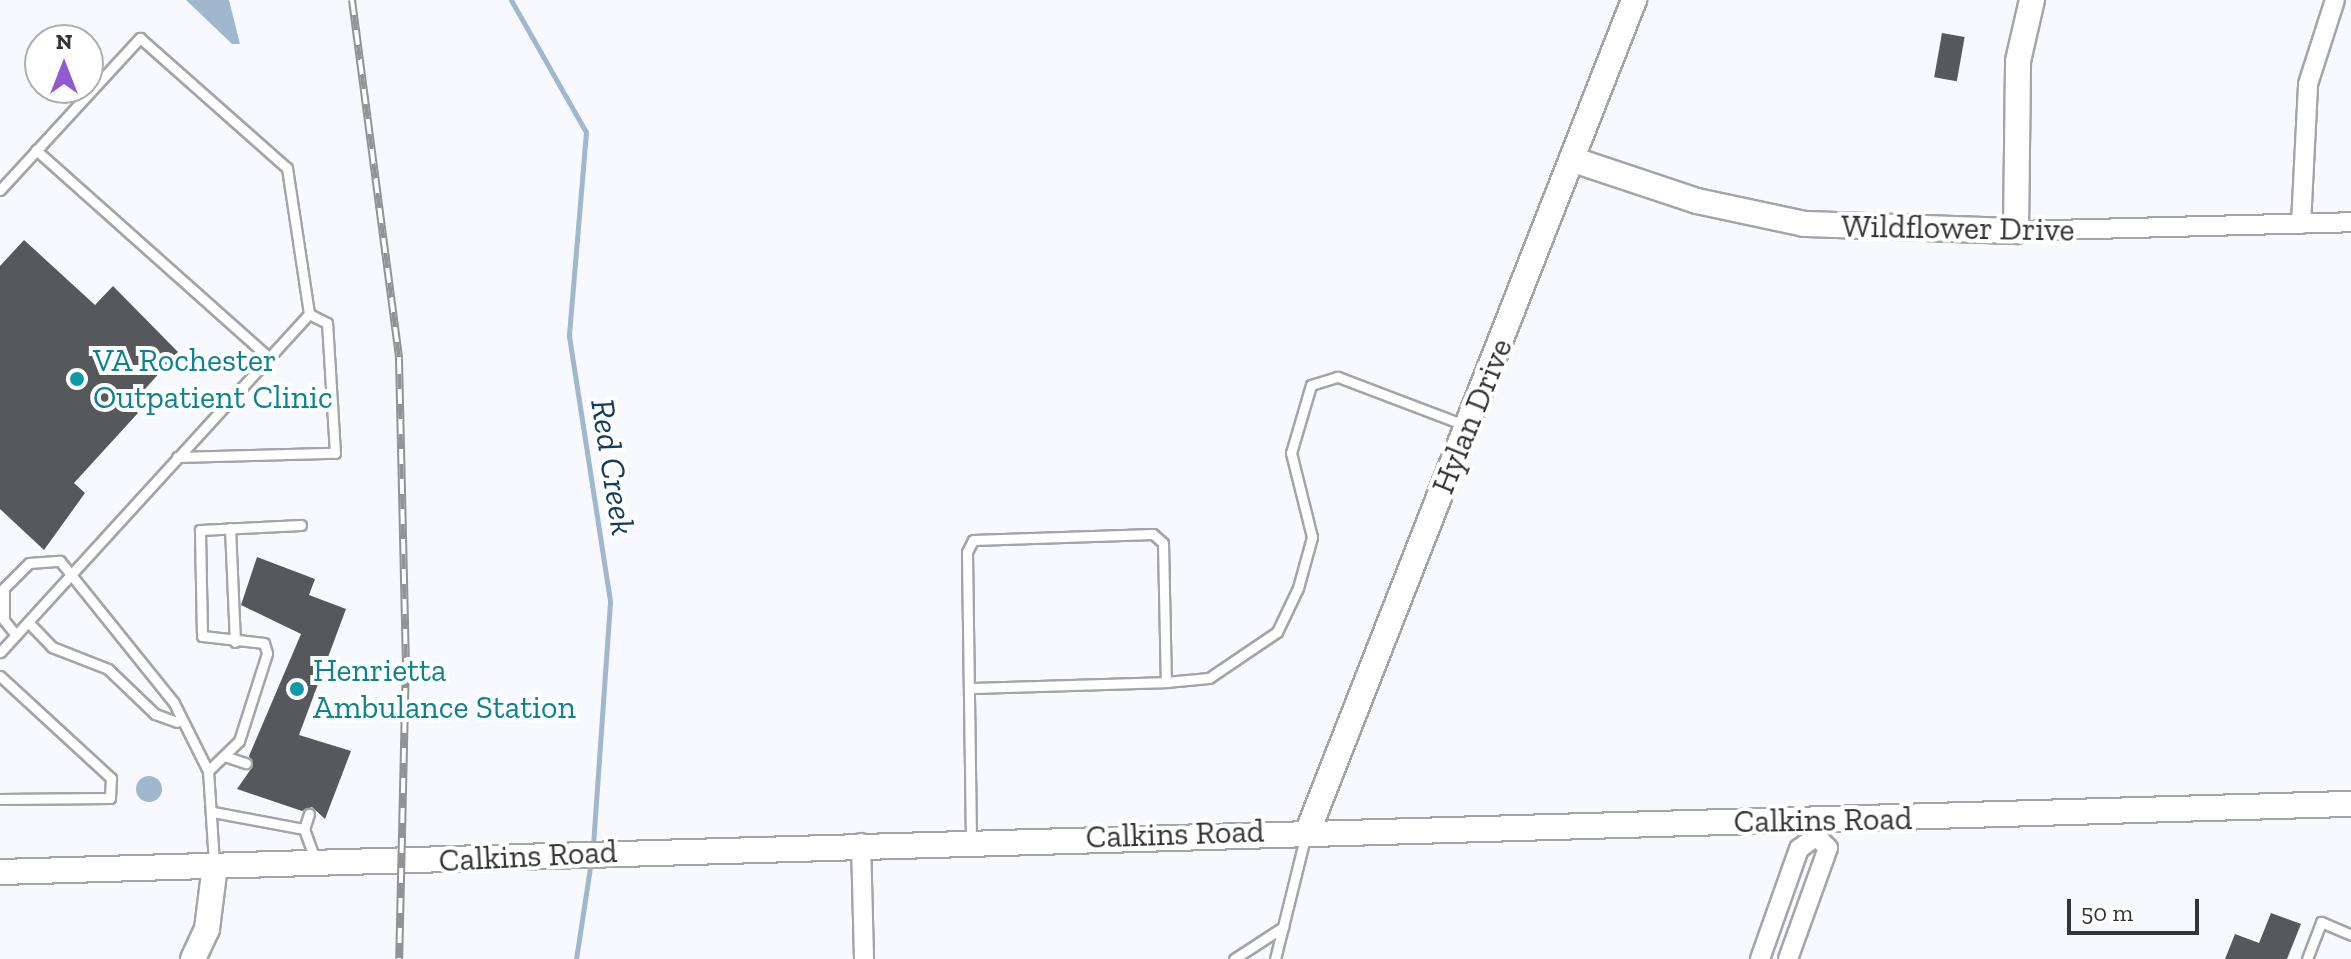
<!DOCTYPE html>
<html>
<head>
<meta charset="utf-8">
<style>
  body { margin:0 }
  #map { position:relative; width:2351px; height:959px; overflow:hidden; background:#f7f9fe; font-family:"Zilla Slab",serif }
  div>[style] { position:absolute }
  .water>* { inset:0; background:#a0b8ce }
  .round { border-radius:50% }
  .stream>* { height:5px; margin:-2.5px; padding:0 2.5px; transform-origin:2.5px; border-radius:2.5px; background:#a0b8ce }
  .building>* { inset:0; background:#56585c; transform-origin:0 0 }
  .roads { filter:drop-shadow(2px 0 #a3a5a9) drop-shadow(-2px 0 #a3a5a9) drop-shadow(0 2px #a3a5a9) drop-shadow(0 -2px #a3a5a9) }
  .lane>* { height:9px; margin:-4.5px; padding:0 4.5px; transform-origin:4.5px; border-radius:4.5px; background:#fff }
  .street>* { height:18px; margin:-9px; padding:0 9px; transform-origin:9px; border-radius:9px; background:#fff }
  .secondary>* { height:24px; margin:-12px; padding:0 12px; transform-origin:12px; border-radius:12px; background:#fff }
  .rail>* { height:8px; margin-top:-4px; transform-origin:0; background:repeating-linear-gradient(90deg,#fff 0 15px,#919396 0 30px); box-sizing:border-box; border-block:2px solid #919396 }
  .dots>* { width:22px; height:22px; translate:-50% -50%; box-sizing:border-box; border:4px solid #fff; border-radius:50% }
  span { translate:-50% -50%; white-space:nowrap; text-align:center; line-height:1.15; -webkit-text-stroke:8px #fff; paint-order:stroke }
  .street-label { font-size:32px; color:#333436 }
  .culture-label { font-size:32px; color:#0d838f }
  .left { translate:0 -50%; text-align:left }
  .water-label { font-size:34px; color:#133b5a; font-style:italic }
  .north { position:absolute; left:24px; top:24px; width:80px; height:80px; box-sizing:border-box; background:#fff; border:2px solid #adaeaf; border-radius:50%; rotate:0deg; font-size:22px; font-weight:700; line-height:32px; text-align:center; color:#333436 }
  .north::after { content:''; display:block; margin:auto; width:28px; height:36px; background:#915ad2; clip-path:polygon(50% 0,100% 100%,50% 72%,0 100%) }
  .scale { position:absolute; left:2067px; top:899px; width:132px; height:36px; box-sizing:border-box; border:4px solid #333436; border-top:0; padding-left:10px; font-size:24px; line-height:28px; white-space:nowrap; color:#333436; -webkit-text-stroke:6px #fff; paint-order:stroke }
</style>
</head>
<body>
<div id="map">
  <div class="water">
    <i style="clip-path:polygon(186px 0,229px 0,240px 44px,232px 44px)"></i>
    <i class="round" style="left:136px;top:776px;width:26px;height:26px"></i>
  </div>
  <div class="stream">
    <i style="left:511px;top:0;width:152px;rotate:60.4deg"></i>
    <i style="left:586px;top:132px;width:205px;rotate:94.8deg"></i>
    <i style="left:569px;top:336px;width:269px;rotate:81.2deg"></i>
    <i style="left:610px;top:602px;width:246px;rotate:94deg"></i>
    <i style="left:576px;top:959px;width:99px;rotate:-81.3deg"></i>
  </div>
  <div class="building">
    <i style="left:1942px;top:33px;width:23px;height:45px;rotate:10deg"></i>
    <i style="clip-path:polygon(24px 240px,95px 305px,113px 286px,178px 352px,130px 406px,138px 413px,74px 483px,85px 493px,44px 550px,0 509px,0 266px)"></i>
    <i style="clip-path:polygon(257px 557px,315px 579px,309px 595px,346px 609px,299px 735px,351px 751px,325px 819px,312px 807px,302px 811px,237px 789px,253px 766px,249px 756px,301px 634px,241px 605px)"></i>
    <i style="clip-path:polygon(2271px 913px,2301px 924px,2287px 959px,2225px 959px,2235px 934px,2259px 943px)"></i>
  </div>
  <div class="roads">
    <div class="lane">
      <i style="left:36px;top:150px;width:311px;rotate:41.7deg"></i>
      <i style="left:0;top:190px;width:207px;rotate:-47.4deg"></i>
      <i style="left:140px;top:38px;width:196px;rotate:41.5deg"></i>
      <i style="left:287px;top:168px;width:148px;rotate:81.4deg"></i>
      <i style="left:309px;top:314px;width:458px;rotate:132.4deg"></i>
      <i style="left:177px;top:457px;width:158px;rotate:-1.5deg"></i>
      <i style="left:335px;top:453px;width:130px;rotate:-93.5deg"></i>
      <i style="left:327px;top:323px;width:20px;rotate:-153deg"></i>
      <i style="left:230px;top:528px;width:114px;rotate:87.5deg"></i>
      <i style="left:28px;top:622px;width:35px;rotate:46deg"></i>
      <i style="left:52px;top:647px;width:60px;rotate:21.4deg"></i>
      <i style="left:108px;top:669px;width:65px;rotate:43.8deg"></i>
      <i style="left:155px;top:714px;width:23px;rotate:20deg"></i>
      <i style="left:16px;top:635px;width:19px;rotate:-129deg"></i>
      <i style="left:4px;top:620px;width:32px;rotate:-90deg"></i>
      <i style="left:4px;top:588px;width:35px;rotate:-45deg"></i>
      <i style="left:29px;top:563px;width:31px;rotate:-4deg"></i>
      <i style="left:60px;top:561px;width:182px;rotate:51.2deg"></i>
      <i style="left:174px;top:703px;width:76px;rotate:63.4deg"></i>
      <i style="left:0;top:676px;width:151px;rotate:42.6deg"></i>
      <i style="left:111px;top:778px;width:20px;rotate:93deg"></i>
      <i style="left:110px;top:798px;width:110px;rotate:179.5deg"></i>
      <i style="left:969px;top:688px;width:197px;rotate:-1.7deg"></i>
      <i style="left:227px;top:757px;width:20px;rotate:18deg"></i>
      <i style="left:213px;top:812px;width:93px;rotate:10.6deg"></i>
      <i style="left:304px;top:829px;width:33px;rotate:70deg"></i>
      <i style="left:304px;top:829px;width:16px;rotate:-72deg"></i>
      <i style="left:971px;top:840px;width:288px;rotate:-90.8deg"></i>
      <i style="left:967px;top:552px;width:13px;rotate:-63deg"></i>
      <i style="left:973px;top:540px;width:180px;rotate:-1.9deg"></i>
      <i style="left:1153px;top:534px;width:13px;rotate:42deg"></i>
      <i style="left:1163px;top:543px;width:139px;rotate:88.8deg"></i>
      <i style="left:1166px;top:682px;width:43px;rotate:-5.3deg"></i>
      <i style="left:1209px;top:678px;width:82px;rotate:-34.1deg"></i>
      <i style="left:1277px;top:632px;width:49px;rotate:-64.5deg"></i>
      <i style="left:1298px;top:588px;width:53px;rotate:-74.6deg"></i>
      <i style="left:1312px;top:537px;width:87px;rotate:-104deg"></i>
      <i style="left:1291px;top:453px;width:71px;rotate:-73.6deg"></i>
      <i style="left:1311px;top:385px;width:28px;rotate:-17deg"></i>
      <i style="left:1338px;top:377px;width:138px;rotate:20.8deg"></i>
      <i style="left:214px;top:863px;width:92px;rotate:-93.7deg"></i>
      <i style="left:208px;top:771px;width:43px;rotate:-44.1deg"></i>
      <i style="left:239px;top:741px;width:92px;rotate:-72.3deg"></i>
      <i style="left:267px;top:653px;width:10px;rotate:-107deg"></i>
      <i style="left:264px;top:643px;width:62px;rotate:-173.6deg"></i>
      <i style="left:202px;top:636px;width:106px;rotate:-91.1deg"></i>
      <i style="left:200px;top:530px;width:101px;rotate:-2.8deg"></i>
      <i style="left:1234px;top:959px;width:59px;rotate:-33.1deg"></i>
      <i style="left:1275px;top:959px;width:125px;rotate:-76.1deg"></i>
      <i style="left:2307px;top:959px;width:40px;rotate:-69deg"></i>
      <i style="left:2321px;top:922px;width:33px;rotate:23deg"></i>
    </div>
    <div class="street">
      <i style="left:2301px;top:224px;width:140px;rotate:-87.1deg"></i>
      <i style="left:2308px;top:84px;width:88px;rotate:-72.2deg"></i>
      <i style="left:2016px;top:231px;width:335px;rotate:-1.5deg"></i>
      <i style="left:861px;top:843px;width:116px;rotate:88.5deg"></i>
      <i style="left:1760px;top:959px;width:117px;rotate:-70.5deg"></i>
      <i style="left:1799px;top:849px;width:21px;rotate:-37deg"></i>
      <i style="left:1816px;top:836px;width:16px;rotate:-83deg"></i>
      <i style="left:1788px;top:959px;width:118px;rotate:-70.2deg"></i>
      <i style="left:1828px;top:848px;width:17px;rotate:-135deg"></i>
    </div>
    <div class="secondary">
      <i style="left:1574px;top:160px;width:130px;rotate:18.4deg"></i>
      <i style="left:1697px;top:201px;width:109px;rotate:12.1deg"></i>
      <i style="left:1804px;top:224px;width:212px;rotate:1.9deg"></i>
      <i style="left:2016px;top:231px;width:170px;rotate:-89.3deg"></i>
      <i style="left:2018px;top:61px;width:63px;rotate:-77.1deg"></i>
      <i style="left:1308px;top:831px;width:893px;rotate:-68.58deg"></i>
      <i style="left:0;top:872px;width:2352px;rotate:-1.66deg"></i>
      <i style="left:193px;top:959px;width:33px;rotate:-65deg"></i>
      <i style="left:207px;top:929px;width:64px;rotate:-82.8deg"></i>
    </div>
  </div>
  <div class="rail">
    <i style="left:352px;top:0;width:362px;rotate:82.5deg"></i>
    <i style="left:399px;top:359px;width:299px;rotate:88.7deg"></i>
    <i style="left:406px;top:658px;width:301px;rotate:91.3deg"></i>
  </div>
  <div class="dots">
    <i style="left:77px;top:379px;background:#0f9aa8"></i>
    <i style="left:297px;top:689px;background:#0f9aa8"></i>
  </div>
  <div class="street-label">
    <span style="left:1958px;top:228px;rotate:1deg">Wildflower Drive</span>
    <span style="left:1472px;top:416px;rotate:-68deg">Hylan Drive</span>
    <span style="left:1823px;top:820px;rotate:-1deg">Calkins Road</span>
    <span style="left:1175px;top:834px;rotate:-2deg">Calkins Road</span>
    <span style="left:528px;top:856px;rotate:-3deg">Calkins Road</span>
  </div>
  <div class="culture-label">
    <span class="left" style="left:93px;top:379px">VA Rochester<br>Outpatient Clinic</span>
    <span class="left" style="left:313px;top:689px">Henrietta<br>Ambulance Station</span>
  </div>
  <div class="water-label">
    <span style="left:613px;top:467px;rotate:81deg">Red Creek</span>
  </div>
  <div class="north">N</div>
  <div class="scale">50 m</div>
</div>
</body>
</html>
